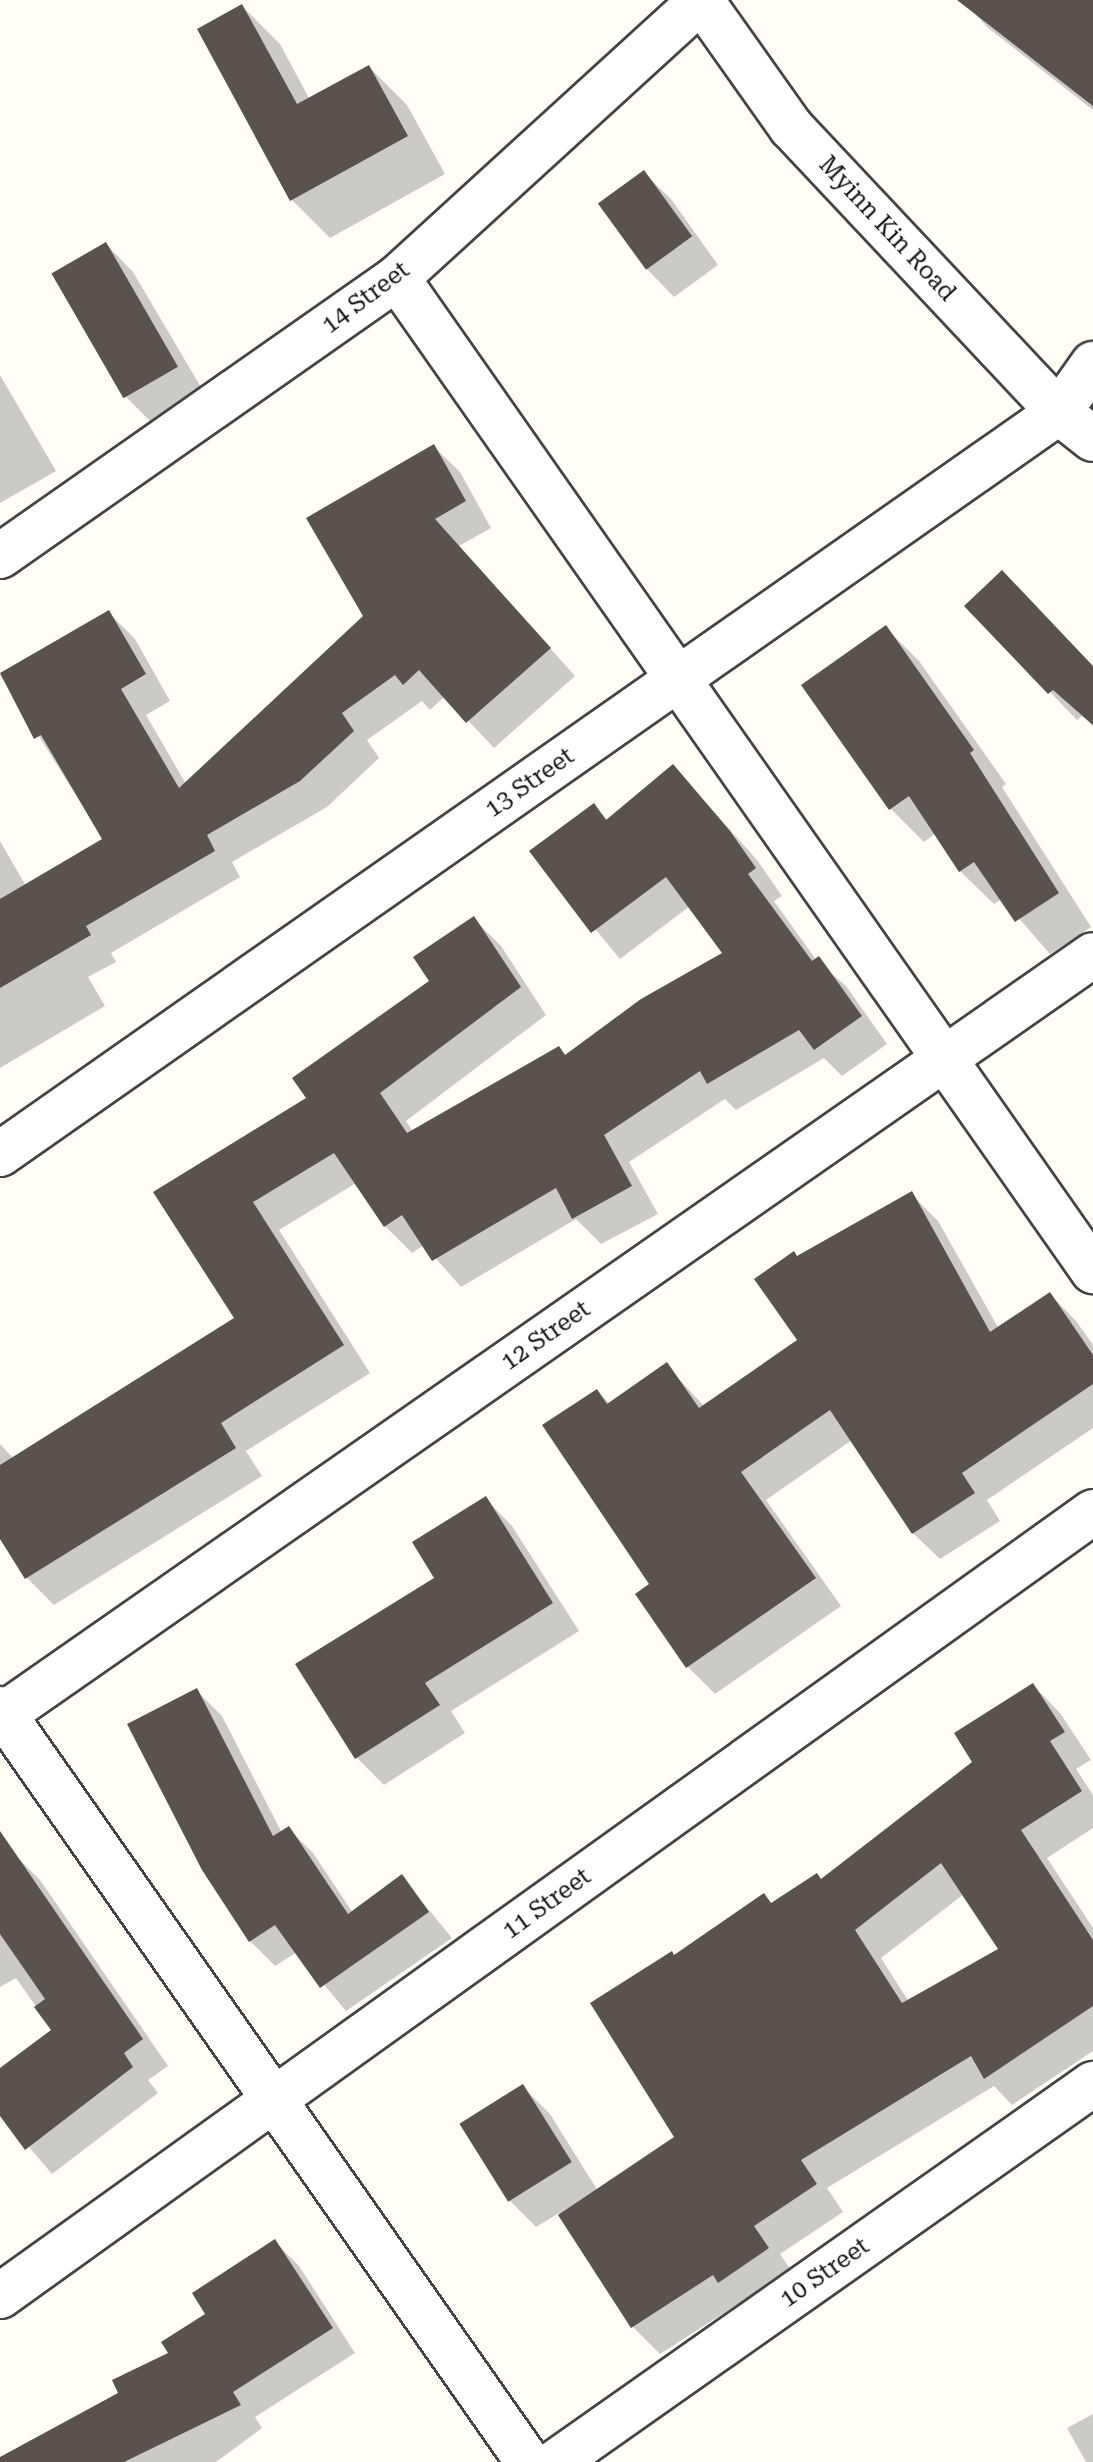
<!DOCTYPE html>
<html>
<head>
<meta charset="utf-8">
<style>
  body { margin:0 }
  #map { position:relative; width:1093px; height:2462px; overflow:hidden; background:#fffdf5; font-family:"Roboto Serif",serif }
  div>[style] { position:absolute }
  .shadow>* { inset:0; background:#0003 }
  .building>* { inset:0; background:#5a524d; transform-origin:0 0 }
  .roads { filter:drop-shadow(2px 0 #444) drop-shadow(-2px 0 #444) drop-shadow(0 2px #444) drop-shadow(0 -2px #444) }
  .minor>* { height:44px; margin:-22px; padding:0 22px; transform-origin:22px; border-radius:22px; background:#fff }
  span { translate:-50% -50%; white-space:nowrap; text-align:center; line-height:1.15; -webkit-text-stroke:8px #fff; paint-order:stroke }
  .street-label { font-size:24px; color:#111 }
</style>
</head>
<body>
<div id="map">
  <div class="shadow">
    <i style="clip-path:polygon(963px 0,1080px 0,1093px 10px,1093px 110px,987px 27px)"></i>
    <i style="clip-path:polygon(242px 6px,280px 44px,310px 100px,369px 67px,407px 105px,445px 174px,330px 238px,292px 200px,199px 30px)"></i>
    <i style="clip-path:polygon(643px 172px,671px 199px,718px 265px,674px 297px,647px 269px)"></i>
    <i style="clip-path:polygon(106px 244px,133px 272px,205px 394px,153px 424px,126px 397px)"></i>
    <i style="clip-path:polygon(0 375px,56px 471px,0 503px)"></i>
    <i style="clip-path:polygon(433px 446px,460px 472px,491px 528px,459px 546px,575px 676px,494px 748px,445px 696px,430px 710px,422px 701px,367px 740px,379px 758px,327px 807px,232px 862px,240px 877px,111px 953px,116px 962px,88px 977px,105px 1006px,0 1068px,0 841px,26px 886px,104px 839px,0 675px,109px 613px,135px 639px,170px 701px,146px 715px,186px 784px,366px 616px)"></i>
    <i style="clip-path:polygon(967px 606px,1093px 668px,1093px 726px,1082px 716px,1077px 720px)"></i>
    <i style="clip-path:polygon(886px 628px,919px 661px,1006px 784px,1002px 787px,1091px 927px,1050px 954px,1002px 899px,994px 904px,960px 871px,936px 833px,924px 842px,890px 808px)"></i>
    <i style="clip-path:polygon(673px 766px,757px 860px,782px 896px,774px 901px,817px 961px,846px 986px,887px 1044px,842px 1076px,824px 1058px,736px 1110px,725px 1099px,629px 1162px,658px 1214px,601px 1244px,576px 1219px,461px 1287px,424px 1245px,412px 1253px,385px 1226px,356px 1183px,279px 1230px,370px 1373px,246px 1451px,262px 1476px,54px 1605px,27px 1578px,0 1535px,0 1444px,14px 1459px,237px 1319px,156px 1193px,309px 1099px,432px 981px,474px 919px,501px 946px,546px 1015px,406px 1121px,413px 1132px,559px 1049px,567px 1057px,724px 954px,690px 906px,620px 959px,532px 852px,594px 806px,608px 820px)"></i>
    <i style="clip-path:polygon(911px 1194px,938px 1221px,999px 1329px,1050px 1294px,1076px 1321px,1093px 1345px,1093px 1428px,987px 1500px,1000px 1521px,940px 1559px,913px 1533px,852px 1440px,766px 1500px,841px 1606px,715px 1694px,688px 1667px,637px 1594px,651px 1585px,597px 1391px,610px 1404px,666px 1365px,704px 1406px,800px 1341px,798px 1258px)"></i>
    <i style="clip-path:polygon(485px 1498px,512px 1526px,579px 1631px,451px 1711px,465px 1733px,384px 1785px,357px 1758px,436px 1578px)"></i>
    <i style="clip-path:polygon(evenodd,1033px 1685px,1060px 1713px,1091px 1760px,1076px 1769px,1093px 1795px,1093px 1828px,1047px 1858px,1093px 1928px,1093px 2051px,1012px 2105px,994px 2086px,827px 2188px,843px 2212px,780px 2254px,795px 2276px,747px 2309px,741px 2302px,660px 2354px,632px 2326px,559px 2213px,536px 2227px,509px 2200px,462px 2124px,523px 2087px,550px 2114px,598px 2191px,677px 2137px,675px 1957px,764px 1896px,772px 1904px,822px 1881px,975px 1762px,1033px 1685px,964px 1894px,1001px 1950px,909px 2002px,881px 1958px,964px 1894px)"></i>
    <i style="clip-path:polygon(197px 1691px,222px 1716px,282px 1833px,288px 1828px,313px 1853px,353px 1913px,402px 1877px,452px 1938px,346px 2011px,297px 1952px,275px 1966px,250px 1941px)"></i>
    <i style="clip-path:polygon(14px 1854px,40px 1880px,168px 2066px,148px 2080px,158px 2093px,52px 2174px,0 2113px,0 2071px,53px 2031px,16px 1978px,0 1987px,0 1863px)"></i>
    <i style="clip-path:polygon(275px 2242px,299px 2266px,355px 2353px,255px 2417px,262px 2428px,216px 2462px,48px 2462px,171px 2353px)"></i>
    <i style="clip-path:polygon(1093px 2414px,1093px 2462px,1086px 2462px,1067px 2428px)"></i>
  </div>
  <div class="building">
    <i style="clip-path:polygon(957px 0,1093px 0,1093px 106px)"></i>
    <i style="clip-path:polygon(242px 4px,297px 104px,369px 65px,408px 136px,290px 201px,197px 29px)"></i>
    <i style="left:644px;top:170px;width:82px;height:57px;rotate:54deg"></i>
    <i style="left:106px;top:242px;width:144px;height:63px;rotate:60deg"></i>
    <i style="clip-path:polygon(434px 444px,466px 501px,435px 519px,551px 648px,466px 723px,419px 670px,403px 685px,395px 675px,342px 713px,354px 731px,300px 781px,207px 835px,215px 851px,86px 926px,91px 935px,0 988px,0 899px,102px 839px,41px 735px,34px 739px,0 673px,109px 610px,146px 674px,121px 689px,179px 788px,363px 616px,306px 518px)"></i>
    <i style="clip-path:polygon(1002px 570px,1093px 666px,1093px 725px,1053px 690px,1048px 694px,964px 606px)"></i>
    <i style="clip-path:polygon(886px 625px,974px 750px,970px 753px,1059px 893px,1015px 922px,974px 862px,959px 872px,909px 796px,889px 810px,801px 685px)"></i>
    <i style="clip-path:polygon(673px 764px,730px 831px,756px 868px,748px 874px,812px 961px,819px 956px,862px 1016px,814px 1050px,799px 1030px,707px 1084px,700px 1071px,604px 1135px,632px 1186px,572px 1219px,556px 1188px,432px 1261px,402px 1215px,384px 1227px,334px 1153px,253px 1202px,344px 1345px,221px 1423px,236px 1448px,25px 1579px,0 1539px,0 1465px,234px 1318px,153px 1192px,306px 1098px,292px 1078px,429px 981px,413px 957px,474px 916px,521px 987px,380px 1093px,407px 1133px,559px 1046px,565px 1055px,641px 999px,722px 953px,666px 877px,591px 933px,529px 851px,594px 803px,606px 820px)"></i>
    <i style="clip-path:polygon(912px 1191px,990px 1332px,1050px 1292px,1093px 1355px,1093px 1384px,962px 1473px,975px 1493px,912px 1534px,830px 1410px,741px 1472px,816px 1578px,686px 1668px,635px 1594px,649px 1584px,542px 1425px,597px 1389px,607px 1404px,667px 1362px,699px 1408px,797px 1340px,754px 1279px,794px 1251px,797px 1256px)"></i>
    <i style="clip-path:polygon(486px 1496px,553px 1603px,425px 1683px,440px 1705px,355px 1759px,295px 1664px,434px 1578px,412px 1542px)"></i>
    <i style="clip-path:polygon(evenodd,1033px 1683px,1065px 1732px,1050px 1741px,1082px 1791px,1021px 1830px,1093px 1940px,1093px 2006px,984px 2079px,971px 2056px,801px 2160px,817px 2184px,754px 2226px,769px 2248px,718px 2283px,713px 2275px,631px 2328px,558px 2215px,674px 2137px,590px 2003px,672px 1951px,674px 1955px,764px 1893px,771px 1903px,817px 1873px,821px 1879px,972px 1762px,954px 1733px,1033px 1683px,941px 1863px,998px 1949px,902px 2003px,855px 1930px,941px 1863px)"></i>
    <i style="clip-path:polygon(197px 1688px,273px 1836px,289px 1826px,348px 1914px,402px 1874px,429px 1912px,320px 1988px,275px 1925px,249px 1942px,202px 1870px,127px 1724px)"></i>
    <i style="clip-path:polygon(0 1831px,143px 2039px,124px 2053px,133px 2067px,25px 2150px,0 2116px,0 2068px,51px 2030px,34px 2007px,45px 1999px,0 1934px)"></i>
    <i style="left:523px;top:2084px;width:92px;height:75px;rotate:58deg"></i>
    <i style="clip-path:polygon(275px 2239px,333px 2328px,233px 2392px,241px 2405px,124px 2462px,0 2462px,0 2457px,118px 2393px,112px 2380px,168px 2353px,161px 2342px,205px 2314px,192px 2293px)"></i>
  </div>
  <div class="roads">
    <div class="minor">
      <i style="left:701px;top:0;width:156px;rotate:54.7deg"></i>
      <i style="left:791px;top:127px;width:391px;rotate:46.8deg"></i>
      <i style="left:1059px;top:412px;width:43px;rotate:38.5deg"></i>
      <i style="left:397px;top:278px;width:1213px;rotate:54.97deg"></i>
      <i style="left:0;top:556px;width:485px;rotate:-35deg"></i>
      <i style="left:397px;top:278px;width:412px;rotate:-42.4deg"></i>
      <i style="left:0;top:1154px;width:1293px;rotate:-35.02deg"></i>
      <i style="left:1059px;top:412px;width:59px;rotate:-54.7deg"></i>
      <i style="left:0;top:1709px;width:920px;rotate:54.96deg"></i>
      <i style="left:0;top:1717px;width:1332px;rotate:-34.88deg"></i>
      <i style="left:0;top:2296px;width:1345px;rotate:-35.65deg"></i>
      <i style="left:556px;top:2462px;width:657px;rotate:-35.14deg"></i>
    </div>
  </div>
  <div class="street-label">
    <span style="left:887px;top:229px;rotate:47deg">Myinn Kin Road</span>
    <span style="left:366px;top:298px;rotate:-37deg">14 Street</span>
    <span style="left:530px;top:783px;rotate:-35deg">13 Street</span>
    <span style="left:546px;top:1336px;rotate:-35deg">12 Street</span>
    <span style="left:547px;top:1904px;rotate:-36deg">11 Street</span>
    <span style="left:825px;top:2273px;rotate:-35deg">10 Street</span>
  </div>
</div>
</body>
</html>
